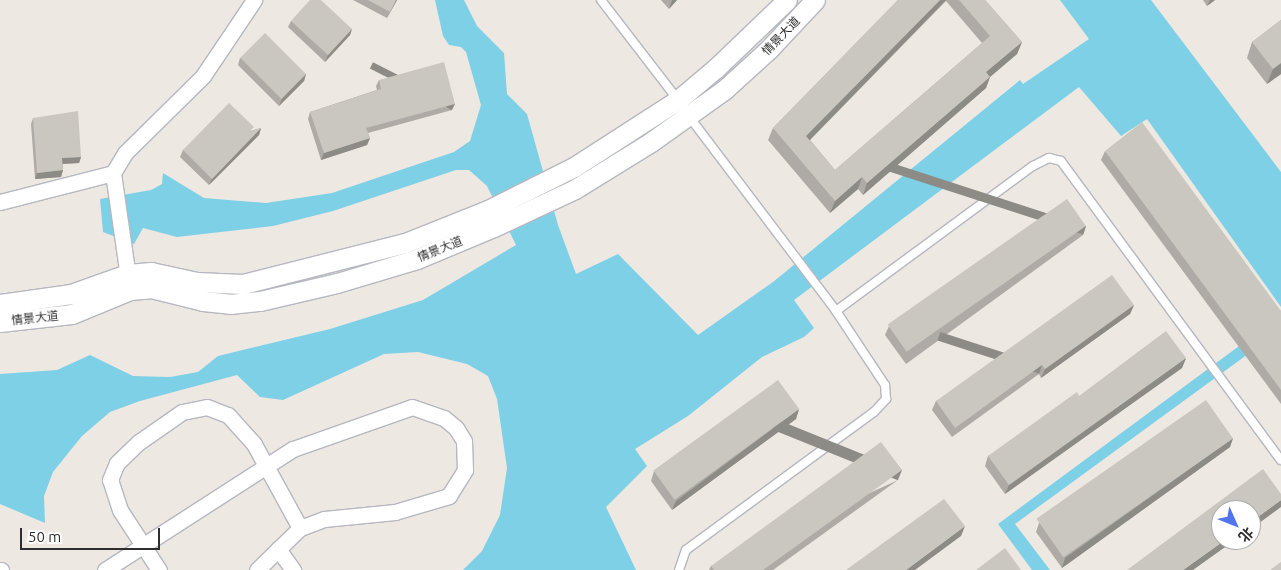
<!DOCTYPE html>
<html>
<head>
<meta charset="utf-8">
<style>
  body { margin:0 }
  #map { position:relative; width:1281px; height:570px; overflow:hidden; background:#eee8e2; font-family:Ubuntu,"Noto Sans SC",sans-serif }
  div>[style] { position:absolute }
  .water>* { inset:0; background:#7ed0e7 }
  .roads { filter:drop-shadow(1px 0 #b5b8c0) drop-shadow(-1px 0 #b5b8c0) drop-shadow(0 1px #b5b8c0) drop-shadow(0 -1px #b5b8c0) }
  .service>* { height:8px; margin:-4px; padding:0 4px; transform-origin:4px; border-radius:4px; background:#fff }
  .minor>* { height:15px; margin:-7.5px; padding:0 7.5px; transform-origin:7.5px; border-radius:7.5px; background:#fff }
  .tertiary>* { height:19px; margin:-9.5px; padding:0 9.5px; transform-origin:9.5px; border-radius:9.5px; background:#fff }
  .wall>* { inset:0; background:#aeaaa5 }
  .shaded-wall>* { inset:0; background:#8d8b86; transform-origin:0 0 }
  .building>* { inset:0; background:#cac6c0; transform-origin:0 0 }
  span { translate:-50% -50%; white-space:nowrap; text-align:center; line-height:1.15; -webkit-text-stroke:4.5px #fff; paint-order:stroke }
  .street-label { font-size:12px; color:#2e2e2e }
  .north { position:absolute; left:1211px; top:500px; width:50px; height:50px; box-sizing:border-box; background:#fff; border:1px solid #ababab; border-radius:50%; rotate:134deg; font-size:14px; font-weight:700; line-height:20px; text-align:center; color:#2e2e2e }
  .north::after { content:''; display:block; margin:auto; width:18px; height:22px; background:#5075ed; clip-path:polygon(50% 0,100% 100%,50% 72%,0 100%) }
  .scale { position:absolute; left:20px; top:528px; width:140px; height:22px; box-sizing:border-box; border:2px solid #2e2e2e; border-top:0; padding-left:6px; font-size:15px; line-height:18px; white-space:nowrap; color:#2e2e2e; -webkit-text-stroke:4px #fff; paint-order:stroke }
</style>
</head>
<body>
<div id="map">
  <div class="water">
    <i style="clip-path:polygon(435px 0,464px 0,477px 26px,504px 53px,507px 94px,527px 114px,558px 225px,576px 274px,618px 254px,698px 335px,773px 282px,1020px 80px,1023px 84px,1089px 39px,1060px 0,1151px 0,1281px 172px,1281px 307px,1147px 119px,1121px 136px,1079px 87px,794px 300px,814px 328px,804px 337px,762px 357px,688px 416px,635px 449px,647px 466px,606px 507px,636px 570px,463px 570px,482px 551px,500px 515px,507px 468px,497px 399px,488px 376px,467px 364px,418px 352px,384px 354px,283px 400px,260px 397px,237px 375px,140px 401px,110px 412px,82px 436px,53px 472px,44px 496px,45px 523px,0 504px,0 374px,57px 370px,90px 355px,133px 376px,170px 377px,198px 372px,218px 356px,330px 329px,423px 300px,516px 245px,487px 186px,469px 170px,456px 170px,333px 211px,273px 226px,177px 237px,143px 228px,134px 244px,103px 232px,100px 199px,151px 190px,162px 184px,163px 173px,204px 198px,266px 203px,332px 193px,454px 152px,470px 141px,481px 105px,466px 52px,461px 47px,449px 45px,443px 36px)"></i>
    <i style="clip-path:polygon(1281px 315px,1281px 330px,1015px 524px,1050px 570px,1032px 570px,998px 524px)"></i>
  </div>
  <div class="roads">
    <div class="service">
      <i style="left:601px;top:0;width:126px;rotate:52.4deg"></i>
      <i style="left:688px;top:115px;width:246px;rotate:52.9deg"></i>
      <i style="left:679px;top:570px;width:21px;rotate:-71deg"></i>
      <i style="left:686px;top:550px;width:233px;rotate:-36.3deg"></i>
      <i style="left:874px;top:412px;width:18px;rotate:-47deg"></i>
      <i style="left:886px;top:399px;width:14px;rotate:-94deg"></i>
      <i style="left:885px;top:385px;width:89px;rotate:-123.5deg"></i>
      <i style="left:836px;top:311px;width:245px;rotate:-36.4deg"></i>
      <i style="left:1033px;top:166px;width:18px;rotate:-27deg"></i>
      <i style="left:1049px;top:158px;width:12px;rotate:14deg"></i>
      <i style="left:1061px;top:161px;width:371px;rotate:53.7deg"></i>
    </div>
    <div class="minor">
      <i style="left:0;top:202px;width:117px;rotate:-14.4deg"></i>
      <i style="left:129px;top:284px;width:112px;rotate:-98.2deg"></i>
      <i style="left:113px;top:173px;width:23px;rotate:-59deg"></i>
      <i style="left:125px;top:153px;width:110px;rotate:-44.6deg"></i>
      <i style="left:203px;top:76px;width:92px;rotate:-56.1deg"></i>
      <i style="left:278px;top:549px;width:26px;rotate:54deg"></i>
      <i style="left:0;top:570px;width:1px"></i>
      <i style="left:105px;top:570px;width:224px;rotate:-32.8deg"></i>
      <i style="left:293px;top:449px;width:126px;rotate:-19.4deg"></i>
      <i style="left:412px;top:407px;width:34px;rotate:19deg"></i>
      <i style="left:444px;top:418px;width:16px;rotate:40deg"></i>
      <i style="left:456px;top:428px;width:15px;rotate:58deg"></i>
      <i style="left:464px;top:441px;width:29px;rotate:88deg"></i>
      <i style="left:465px;top:470px;width:31px;rotate:122deg"></i>
      <i style="left:449px;top:496px;width:56px;rotate:163.5deg"></i>
      <i style="left:395px;top:512px;width:71px;rotate:174.4deg"></i>
      <i style="left:324px;top:519px;width:26px;rotate:159deg"></i>
      <i style="left:300px;top:528px;width:60px;rotate:135.7deg"></i>
      <i style="left:159px;top:570px;width:72px;rotate:-123deg"></i>
      <i style="left:120px;top:510px;width:32px;rotate:-108deg"></i>
      <i style="left:110px;top:480px;width:18px;rotate:-68deg"></i>
      <i style="left:117px;top:463px;width:30px;rotate:-44deg"></i>
      <i style="left:139px;top:442px;width:52px;rotate:-34.9deg"></i>
      <i style="left:182px;top:412px;width:25px;rotate:-11deg"></i>
      <i style="left:207px;top:407px;width:22px;rotate:21deg"></i>
      <i style="left:228px;top:415px;width:39px;rotate:48deg"></i>
      <i style="left:254px;top:444px;width:96px;rotate:61.3deg"></i>
    </div>
    <div class="tertiary">
      <i style="left:0;top:304px;width:72px;rotate:-8deg"></i>
      <i style="left:71px;top:294px;width:59px;rotate:-19.7deg"></i>
      <i style="left:127px;top:274px;width:24px;rotate:-5deg"></i>
      <i style="left:151px;top:272px;width:47px;rotate:12.3deg"></i>
      <i style="left:197px;top:282px;width:46px;rotate:2.5deg"></i>
      <i style="left:243px;top:284px;width:167px;rotate:-14.2deg"></i>
      <i style="left:405px;top:243px;width:89px;rotate:-21.7deg"></i>
      <i style="left:488px;top:210px;width:96px;rotate:-26.6deg"></i>
      <i style="left:574px;top:167px;width:124px;rotate:-32.8deg"></i>
      <i style="left:678px;top:100px;width:50px;rotate:-40.1deg"></i>
      <i style="left:716px;top:68px;width:98px;rotate:-43.8deg"></i>
      <i style="left:0;top:322px;width:72px;rotate:-6.3deg"></i>
      <i style="left:72px;top:314px;width:63px;rotate:-22.5deg"></i>
      <i style="left:130px;top:290px;width:21px;rotate:-5deg"></i>
      <i style="left:151px;top:288px;width:54px;rotate:14deg"></i>
      <i style="left:203px;top:301px;width:27px;rotate:6deg"></i>
      <i style="left:230px;top:304px;width:30px;rotate:-6deg"></i>
      <i style="left:260px;top:301px;width:79px;rotate:-13.2deg"></i>
      <i style="left:337px;top:283px;width:84px;rotate:-16.7deg"></i>
      <i style="left:417px;top:259px;width:83px;rotate:-22.6deg"></i>
      <i style="left:494px;top:227px;width:89px;rotate:-25.1deg"></i>
      <i style="left:575px;top:189px;width:89px;rotate:-31.7deg"></i>
      <i style="left:651px;top:142px;width:90px;rotate:-35.5deg"></i>
      <i style="left:724px;top:90px;width:61px;rotate:-42.3deg"></i>
      <i style="left:769px;top:49px;width:67px;rotate:-46.8deg"></i>
    </div>
  </div>
  <div class="wall">
    <i style="clip-path:polygon(353px 0,397px 0,387px 18px)"></i>
    <i style="clip-path:polygon(661px 0,677px 0,669px 9px)"></i>
    <i style="clip-path:polygon(evenodd,898px 0,985px 0,1022px 42px,1017px 54px,990px 77px,986px 88px,863px 195px,858px 189px,830px 213px,768px 140px,773px 128px,898px 0,946px 1px,982px 43px,835px 170px,810px 140px,946px 1px)"></i>
    <i style="clip-path:polygon(1203px 0,1215px 0,1207px 6px)"></i>
    <i style="clip-path:polygon(1281px 20px,1281px 74px,1267px 84px,1247px 58px,1252px 42px)"></i>
    <i style="clip-path:polygon(291px 21px,352px 29px,350px 35px,325px 62px,288px 27px)"></i>
    <i style="clip-path:polygon(240px 58px,306px 74px,304px 81px,279px 106px,238px 65px)"></i>
    <i style="clip-path:polygon(379px 80px,452px 110px,368px 133px,370px 138px,367px 145px,321px 160px,308px 119px,310px 112px,377px 90px,376px 86px)"></i>
    <i style="clip-path:polygon(33px 118px,81px 157px,79px 163px,63px 164px,63px 170px,61px 177px,35px 179px,31px 124px)"></i>
    <i style="clip-path:polygon(261px 128px,259px 135px,209px 185px,180px 157px,183px 150px)"></i>
    <i style="clip-path:polygon(1105px 151px,1281px 311px,1281px 404px,1101px 160px)"></i>
    <i style="clip-path:polygon(1086px 226px,1083px 235px,906px 364px,885px 335px,889px 326px)"></i>
    <i style="clip-path:polygon(1134px 305px,1130px 314px,1041px 378px,1039px 374px,952px 437px,932px 410px,936px 401px)"></i>
    <i style="clip-path:polygon(1186px 358px,1182px 368px,1005px 494px,985px 466px,988px 456px)"></i>
    <i style="clip-path:polygon(799px 409px,796px 419px,672px 510px,651px 481px,654px 471px)"></i>
    <i style="clip-path:polygon(1233px 438px,1230px 447px,1062px 568px,1036px 532px,1039px 523px)"></i>
    <i style="clip-path:polygon(898px 480px,773px 570px,709px 570px,711px 566px)"></i>
  </div>
  <div class="shaded-wall">
    <i style="clip-path:polygon(396px 0,397px 0,387px 18px)"></i>
    <i style="clip-path:polygon(672px 0,677px 0,669px 9px)"></i>
    <i style="clip-path:polygon(940px 0,946px 0,802px 148px,806px 136px)"></i>
    <i style="clip-path:polygon(1210px 0,1215px 0,1207px 6px)"></i>
    <i style="clip-path:polygon(352px 29px,350px 35px,325px 62px,328px 55px)"></i>
    <i style="clip-path:polygon(1022px 42px,1017px 54px,990px 77px,986px 88px,863px 195px,867px 183px,986px 72px)"></i>
    <i style="clip-path:polygon(1281px 63px,1281px 74px,1267px 84px,1273px 69px)"></i>
    <i style="clip-path:polygon(306px 74px,304px 81px,279px 106px,282px 99px)"></i>
    <i style="left:455px;top:104px;width:7px;height:92px;rotate:117deg"></i>
    <i style="clip-path:polygon(261px 128px,259px 135px,209px 185px,212px 179px)"></i>
    <i style="clip-path:polygon(370px 138px,367px 145px,321px 160px,324px 153px)"></i>
    <i style="clip-path:polygon(81px 157px,79px 163px,60px 164px,62px 158px)"></i>
    <i style="clip-path:polygon(63px 170px,61px 177px,35px 179px,37px 173px)"></i>
    <i style="clip-path:polygon(862px 177px,858px 189px,830px 213px,835px 201px)"></i>
    <i style="left:1086px;top:226px;width:9px;height:218px;rotate:108deg"></i>
    <i style="clip-path:polygon(1134px 305px,1130px 314px,1041px 378px,1045px 369px)"></i>
    <i style="clip-path:polygon(1186px 358px,1182px 368px,1005px 494px,1009px 485px)"></i>
    <i style="left:1042px;top:365px;width:9px;height:107px;rotate:108deg"></i>
    <i style="clip-path:polygon(799px 409px,796px 419px,672px 510px,676px 501px)"></i>
    <i style="clip-path:polygon(1233px 438px,1230px 447px,1062px 568px,1065px 558px)"></i>
    <i style="left:902px;top:470px;width:11px;height:171px;rotate:112deg"></i>
    <i style="clip-path:polygon(1281px 500px,1281px 507px,1251px 529px,1251px 522px)"></i>
    <i style="clip-path:polygon(965px 526px,961px 536px,915px 570px,906px 570px)"></i>
    <i style="clip-path:polygon(1225px 540px,1235px 540px,1193px 570px,1183px 570px)"></i>
  </div>
  <div class="building">
    <i style="clip-path:polygon(310px 0,321px 0,352px 29px,328px 55px,291px 21px)"></i>
    <i style="clip-path:polygon(368px 0,396px 0,390px 12px)"></i>
    <i style="clip-path:polygon(898px 0,940px 0,806px 136px,835px 170px,990px 36px,959px 0,985px 0,1022px 42px,986px 72px,990px 77px,867px 183px,862px 177px,835px 201px,773px 128px)"></i>
    <i style="clip-path:polygon(1281px 20px,1281px 63px,1273px 69px,1252px 42px)"></i>
    <i style="left:265px;top:33px;width:58px;height:35px;rotate:45deg"></i>
    <i style="clip-path:polygon(444px 62px,455px 104px,366px 128px,370px 138px,324px 153px,310px 112px,381px 89px,379px 80px)"></i>
    <i style="clip-path:polygon(229px 103px,254px 127px,249px 132px,261px 128px,212px 179px,183px 150px)"></i>
    <i style="clip-path:polygon(78px 111px,81px 157px,62px 158px,63px 170px,37px 173px,33px 118px)"></i>
    <i style="clip-path:polygon(1142px 122px,1281px 311px,1281px 390px,1105px 151px)"></i>
    <i style="left:1067px;top:199px;width:33px;height:219px;rotate:55deg"></i>
    <i style="clip-path:polygon(1112px 275px,1134px 305px,1045px 369px,1042px 365px,955px 428px,936px 401px)"></i>
    <i style="clip-path:polygon(1166px 331px,1186px 358px,1009px 485px,988px 456px,1077px 392px,1079px 396px)"></i>
    <i style="left:778px;top:380px;width:36px;height:154px;rotate:54deg"></i>
    <i style="left:1206px;top:400px;width:47px;height:207px;rotate:55deg"></i>
    <i style="clip-path:polygon(881px 442px,902px 470px,763px 570px,714px 570px,711px 566px)"></i>
    <i style="clip-path:polygon(1263px 469px,1281px 494px,1281px 500px,1251px 522px,1251px 510px,1221px 510px,1221px 540px,1225px 540px,1183px 570px,1127px 570px)"></i>
    <i style="clip-path:polygon(944px 499px,965px 526px,906px 570px,846px 570px)"></i>
    <i style="clip-path:polygon(1005px 548px,1021px 570px,976px 570px)"></i>
    <i style="clip-path:polygon(1281px 562px,1281px 570px,1270px 570px)"></i>
  </div>
  <div class="street-label">
    <span style="left:781px;top:36px;rotate:-46deg">情景大道</span>
    <span style="left:440px;top:249px;rotate:-22deg">情景大道</span>
    <span style="left:35px;top:318px;rotate:-6deg">情景大道</span>
  </div>
  <div class="north">北</div>
  <div class="scale">50 m</div>
</div>
</body>
</html>
